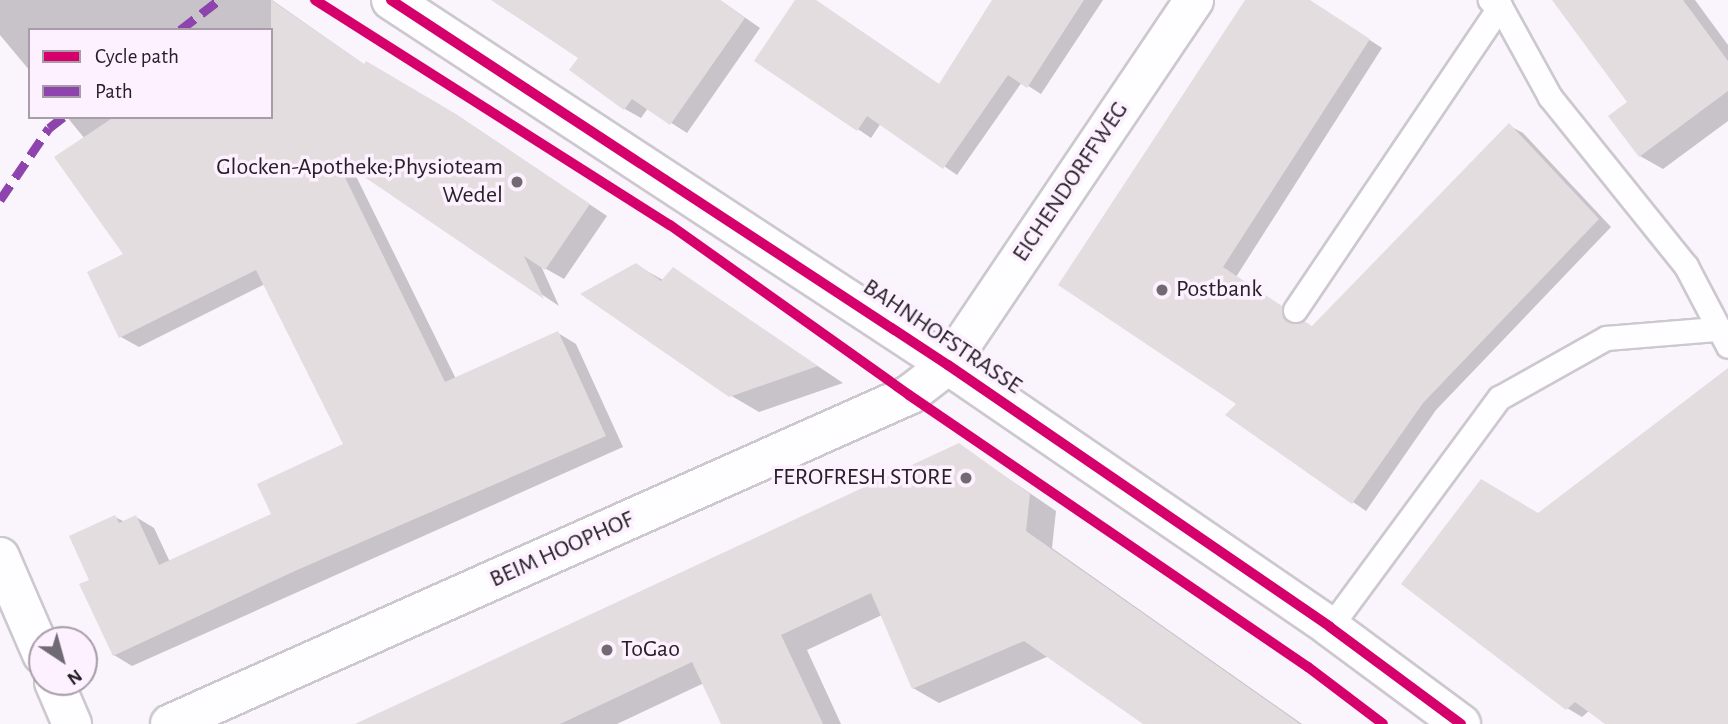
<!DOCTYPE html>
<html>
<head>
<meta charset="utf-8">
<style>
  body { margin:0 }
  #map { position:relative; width:1728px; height:724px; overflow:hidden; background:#faf4fc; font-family:"Alegreya Sans",sans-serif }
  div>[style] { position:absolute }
  .shadow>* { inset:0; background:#0003 }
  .building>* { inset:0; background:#e4dddf }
  .roads { filter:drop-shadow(2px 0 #cdc8ce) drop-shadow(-2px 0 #cdc8ce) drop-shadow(0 2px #cdc8ce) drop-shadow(0 -2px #cdc8ce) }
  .lane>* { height:23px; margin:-11.5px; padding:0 11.5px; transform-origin:11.5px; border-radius:11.5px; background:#fefdff }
  .street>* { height:38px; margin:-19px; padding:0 19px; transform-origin:19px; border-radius:19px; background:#fefdff }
  .secondary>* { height:38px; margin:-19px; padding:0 19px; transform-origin:19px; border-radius:19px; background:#fefdff }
  .quiet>* { height:9px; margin-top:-4.5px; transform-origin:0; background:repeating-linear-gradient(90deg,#8e44ad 0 18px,transparent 0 27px) }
  .cycleway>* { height:10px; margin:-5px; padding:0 5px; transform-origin:5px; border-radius:5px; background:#d6006c }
  .dots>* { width:19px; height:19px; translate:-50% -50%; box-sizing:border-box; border:4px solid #fdf0ff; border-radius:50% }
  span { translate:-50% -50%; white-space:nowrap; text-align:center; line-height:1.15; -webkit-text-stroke:7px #fdf0ff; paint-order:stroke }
  .poi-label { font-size:24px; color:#262127 }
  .right { translate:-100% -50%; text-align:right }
  .left { translate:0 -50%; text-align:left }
  .street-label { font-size:24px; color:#262127 }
  .legend { position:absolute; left:28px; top:28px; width:245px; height:91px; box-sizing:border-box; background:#fdf0ff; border:2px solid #a79da9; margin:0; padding:9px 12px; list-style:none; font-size:21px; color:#262127 }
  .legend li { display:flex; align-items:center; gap:14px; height:35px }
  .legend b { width:35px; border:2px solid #a79da9 }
  .north { position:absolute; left:28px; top:626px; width:70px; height:70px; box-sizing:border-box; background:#fdf0ff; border:2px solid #a79da9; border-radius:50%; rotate:144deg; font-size:19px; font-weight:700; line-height:28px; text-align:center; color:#262127 }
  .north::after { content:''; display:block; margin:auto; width:24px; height:32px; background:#706b72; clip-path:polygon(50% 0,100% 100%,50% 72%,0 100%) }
</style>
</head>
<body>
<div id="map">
  <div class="shadow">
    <i style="clip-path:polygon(0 0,272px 0,365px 65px,476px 128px,607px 216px,564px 279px,541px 266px,559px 306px,351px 166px,456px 379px,558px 333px,576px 344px,623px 447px,132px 666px,114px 655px,92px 581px,115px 517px,125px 522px,136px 517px,154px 528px,170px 562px,273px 515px,345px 444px,265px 284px,139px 347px,121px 337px,126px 254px,85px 139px,67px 117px,271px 117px,271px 30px,30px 30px,30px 71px,0 35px)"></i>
    <i style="clip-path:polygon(495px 0,720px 0,760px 28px,687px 133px,648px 108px,641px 118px,625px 109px,580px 58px)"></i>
    <i style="clip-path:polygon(797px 0,815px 0,940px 85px,995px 0,1103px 0,1041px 94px,1022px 82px,957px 175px,881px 123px,871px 138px,756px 60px)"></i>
    <i style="clip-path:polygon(1247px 0,1308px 0,1382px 48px,1236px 277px,1295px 316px,1297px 323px,1313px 328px,1510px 126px,1523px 133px,1611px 227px,1436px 410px,1366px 511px,1227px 415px,1239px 404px,1060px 284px)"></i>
    <i style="clip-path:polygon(1555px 0,1695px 0,1728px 45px,1728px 121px,1663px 169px,1640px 156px,1630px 102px)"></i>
    <i style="clip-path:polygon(636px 265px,663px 280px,673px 269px,843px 383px,759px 412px,730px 395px)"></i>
    <i style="clip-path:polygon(1728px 385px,1728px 724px,1608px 724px,1590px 710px,1582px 717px,1567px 708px,1538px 515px)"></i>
    <i style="clip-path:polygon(959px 445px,1056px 511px,1052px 548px,1302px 724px,1146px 724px,1049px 656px,939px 703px,913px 688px,882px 615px,807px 650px,841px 724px,723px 724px,704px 683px,617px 724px,395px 724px)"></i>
  </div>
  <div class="building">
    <i style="clip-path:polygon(271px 0,364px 64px,366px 61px,456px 114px,590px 204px,545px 270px,524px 256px,544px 299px,335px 157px,445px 382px,558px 331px,606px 436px,297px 570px,113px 656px,79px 584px,89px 580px,69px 536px,115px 515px,119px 523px,136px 515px,159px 565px,271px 514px,257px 484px,343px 444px,256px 270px,119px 338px,87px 272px,123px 254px,54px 157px,114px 117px,271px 117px)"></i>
    <i style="clip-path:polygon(491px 0,720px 0,745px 18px,670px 125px,632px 99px,624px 110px,569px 70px,578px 58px)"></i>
    <i style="clip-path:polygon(795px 0,816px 0,939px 84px,992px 0,1084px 0,1027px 88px,1008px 75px,943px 169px,867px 116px,857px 131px,754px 61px)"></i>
    <i style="clip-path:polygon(1245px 0,1310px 0,1370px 39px,1223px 267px,1282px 306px,1288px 322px,1304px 321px,1312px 326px,1509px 123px,1599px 219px,1423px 403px,1352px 504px,1225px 415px,1236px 404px,1058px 285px)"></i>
    <i style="clip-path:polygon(1552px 0,1683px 0,1728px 61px,1728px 91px,1639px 157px,1608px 116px,1627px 102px)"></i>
    <i style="clip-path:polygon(636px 263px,661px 281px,673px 267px,818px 366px,729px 397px,580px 294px)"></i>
    <i style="clip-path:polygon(1728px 368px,1728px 724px,1605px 724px,1575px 702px,1566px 710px,1401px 584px,1481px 479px,1538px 513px)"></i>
    <i style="clip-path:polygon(959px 443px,1030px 494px,1026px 531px,1300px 724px,1143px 724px,1024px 641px,912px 689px,871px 593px,781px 635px,823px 724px,721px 724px,692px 662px,560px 724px,355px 724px)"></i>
  </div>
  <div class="roads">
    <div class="lane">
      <i style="left:1500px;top:6px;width:104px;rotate:61.2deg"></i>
      <i style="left:1550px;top:97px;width:217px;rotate:51.2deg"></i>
      <i style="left:1686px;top:266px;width:90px;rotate:62.3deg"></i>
      <i style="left:1295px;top:310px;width:367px;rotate:-56deg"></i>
      <i style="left:1500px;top:6px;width:12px;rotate:-149deg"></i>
      <i style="left:1330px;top:627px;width:285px;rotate:-53.6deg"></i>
      <i style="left:1499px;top:398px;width:123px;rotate:-29.3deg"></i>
      <i style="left:1606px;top:338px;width:110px;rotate:-4.7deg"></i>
    </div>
    <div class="street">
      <i style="left:0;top:557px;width:106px;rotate:66.6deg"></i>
      <i style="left:54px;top:682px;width:46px;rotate:66.8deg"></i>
      <i style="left:170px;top:724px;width:809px;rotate:-24deg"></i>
      <i style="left:909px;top:395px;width:49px;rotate:-37.6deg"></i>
      <i style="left:948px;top:365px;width:440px;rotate:-56deg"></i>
    </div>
    <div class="secondary">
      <i style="left:391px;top:0;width:666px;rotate:33.24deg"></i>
      <i style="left:948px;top:365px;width:463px;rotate:34.4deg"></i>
      <i style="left:1330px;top:627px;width:163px;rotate:36.5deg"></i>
    </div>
  </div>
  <div class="quiet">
    <i style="left:180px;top:30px;width:49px;rotate:-37.6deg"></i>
    <i style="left:0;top:200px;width:87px;rotate:-55.8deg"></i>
    <i style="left:49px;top:128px;width:18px;rotate:-38deg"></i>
  </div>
  <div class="cycleway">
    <i style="left:315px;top:0;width:420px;rotate:32.4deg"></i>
    <i style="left:670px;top:225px;width:293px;rotate:35.4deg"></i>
    <i style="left:909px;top:395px;width:483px;rotate:34.3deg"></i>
    <i style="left:1308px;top:667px;width:94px;rotate:37.2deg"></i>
    <i style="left:391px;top:0;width:666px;rotate:33.24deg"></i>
    <i style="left:948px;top:365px;width:463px;rotate:34.4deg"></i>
    <i style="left:1330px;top:627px;width:163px;rotate:36.5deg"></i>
  </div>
  <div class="dots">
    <i style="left:517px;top:182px;background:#706b72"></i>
    <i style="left:1162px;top:290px;background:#706b72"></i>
    <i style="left:966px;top:478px;background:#706b72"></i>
    <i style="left:607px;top:650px;background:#706b72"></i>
  </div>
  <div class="poi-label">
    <span class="right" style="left:503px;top:182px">Glocken-Apotheke;Physioteam<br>Wedel</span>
    <span class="left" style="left:1176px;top:290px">Postbank</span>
    <span class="right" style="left:952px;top:478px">FEROFRESH STORE</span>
    <span class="left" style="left:621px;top:650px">ToGao</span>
  </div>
  <div class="street-label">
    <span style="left:1071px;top:182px;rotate:-56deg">EICHENDORFFWEG</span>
    <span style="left:942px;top:337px;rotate:34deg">BAHNHOFSTRASSE</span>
    <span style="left:562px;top:550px;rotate:-24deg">BEIM HOOPHOF</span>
  </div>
  <ul class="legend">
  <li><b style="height:9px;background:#d6006c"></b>Cycle path</li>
  <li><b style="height:9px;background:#8e44ad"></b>Path</li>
  </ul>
  <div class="north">N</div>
</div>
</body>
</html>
